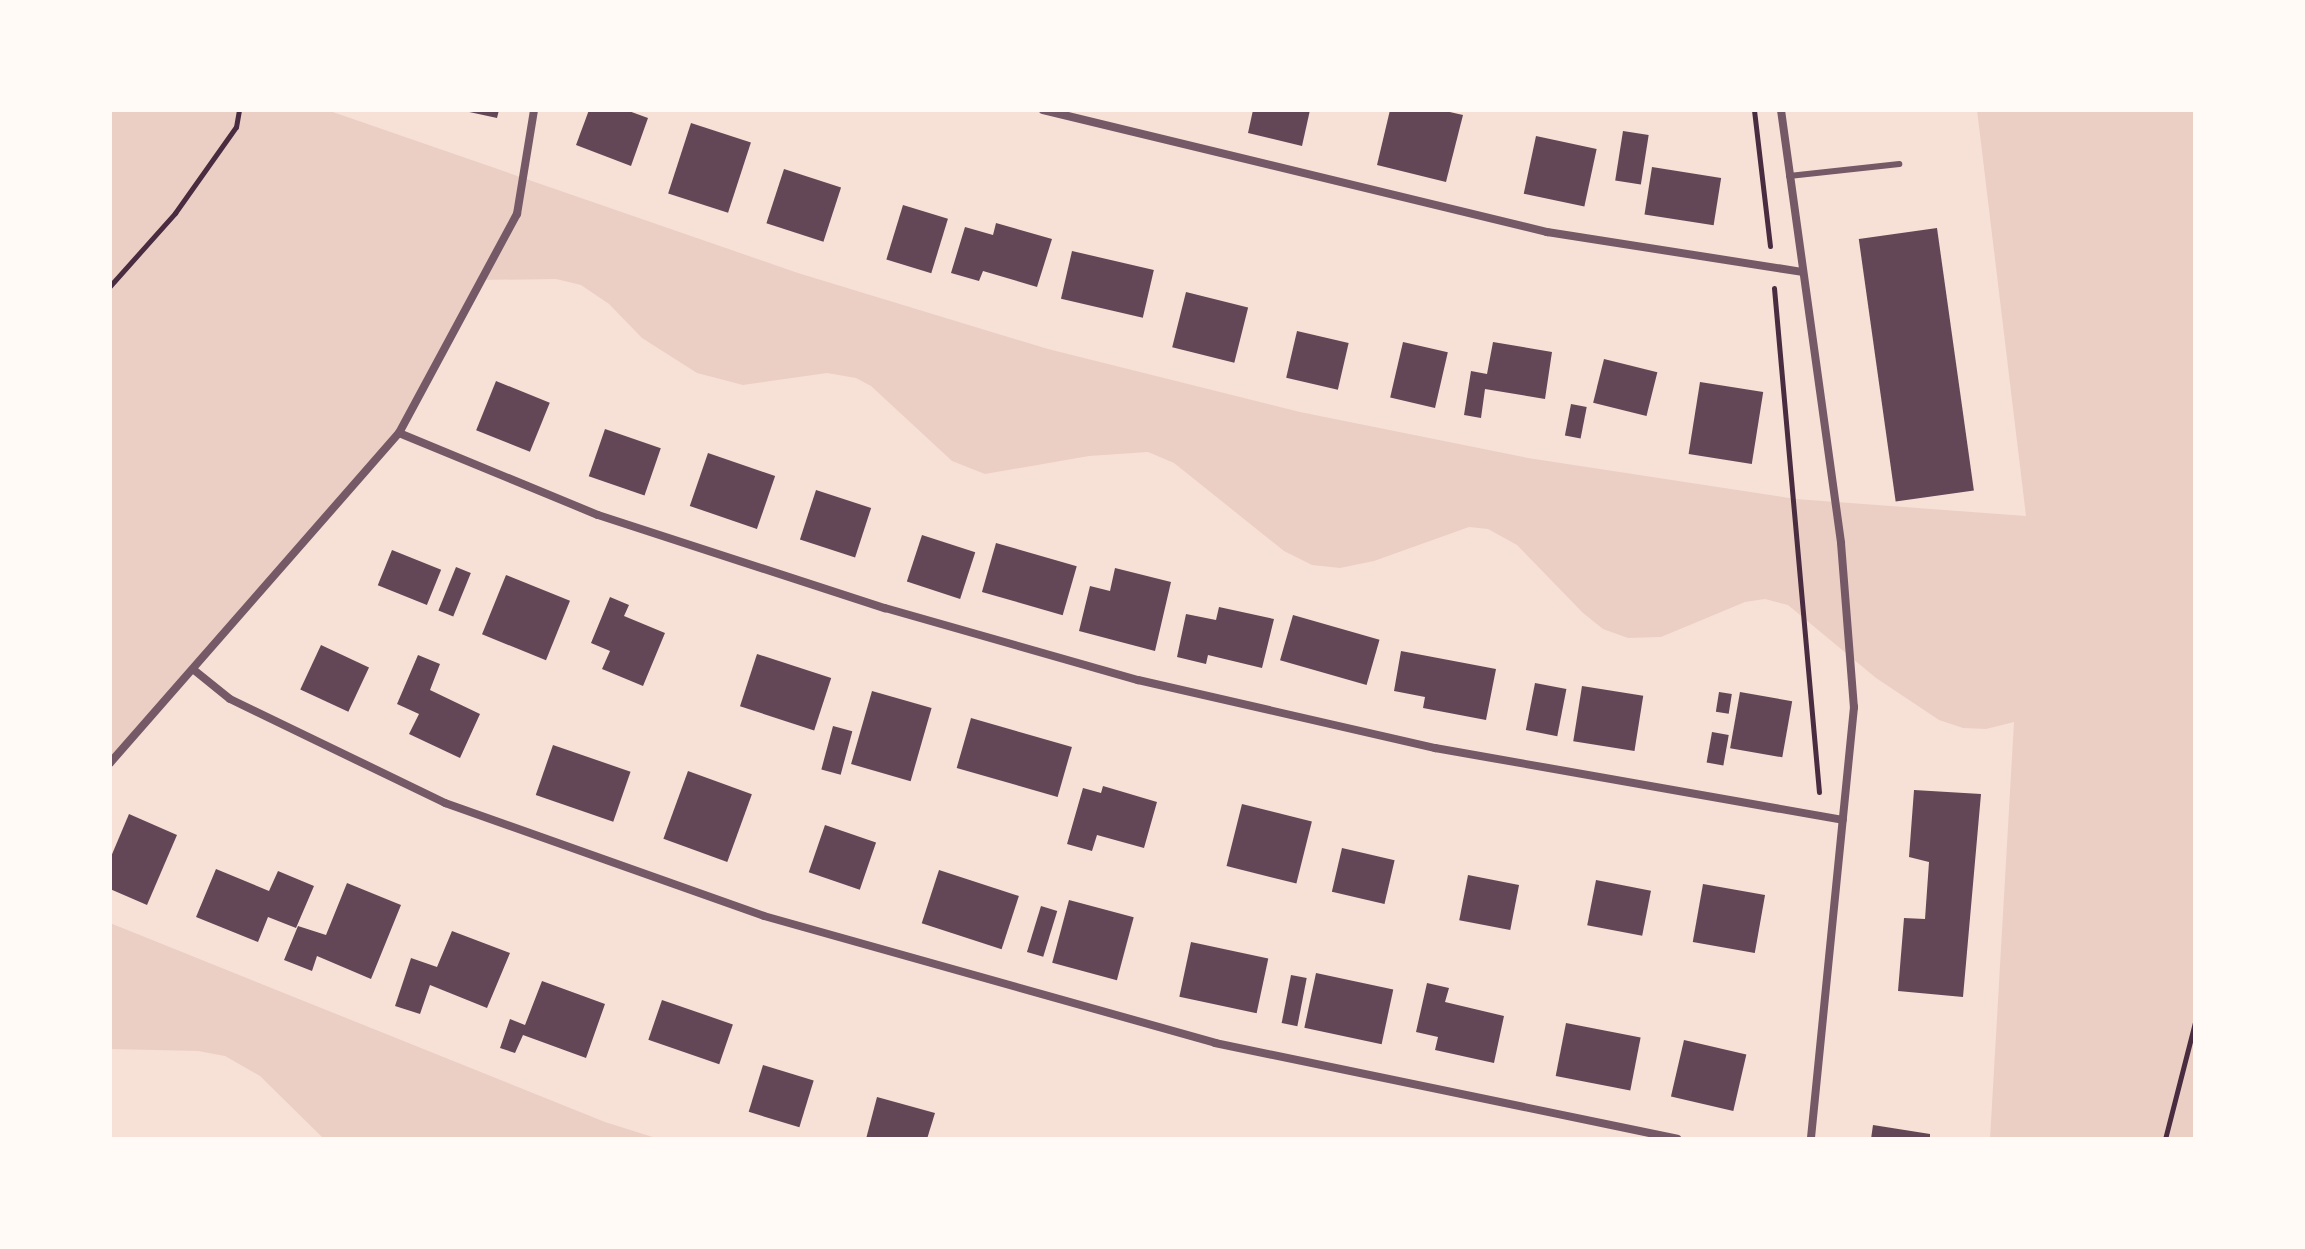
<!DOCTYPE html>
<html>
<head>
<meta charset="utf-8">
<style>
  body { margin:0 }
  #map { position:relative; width:2305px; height:1249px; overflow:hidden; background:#f7e1d7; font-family:Cabin,sans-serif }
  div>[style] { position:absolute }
  .green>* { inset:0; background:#ebcfc5 }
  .building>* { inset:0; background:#644757; transform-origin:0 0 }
  .path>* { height:5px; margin:-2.5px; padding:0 2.5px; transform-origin:2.5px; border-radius:2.5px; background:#4a2c40 }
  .service>* { height:6px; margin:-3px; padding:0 3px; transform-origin:3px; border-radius:3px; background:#755966 }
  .minor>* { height:8px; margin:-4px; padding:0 4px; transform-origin:4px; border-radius:4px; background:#755966 }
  span { translate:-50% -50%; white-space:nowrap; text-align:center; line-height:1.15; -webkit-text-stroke:6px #fffaf5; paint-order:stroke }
  .frame { position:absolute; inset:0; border:112px solid #fffaf5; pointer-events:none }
</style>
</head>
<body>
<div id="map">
  <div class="green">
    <i style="clip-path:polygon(110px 110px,327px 110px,798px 273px,1048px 349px,1300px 412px,1528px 458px,1796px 499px,2026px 516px,1977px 110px,2195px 110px,2195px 1139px,1990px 1139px,2014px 722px,1986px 729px,1963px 728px,1939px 720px,1876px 678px,1788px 605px,1765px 599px,1745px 602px,1661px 637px,1628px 638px,1603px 629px,1583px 613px,1517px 545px,1488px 529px,1469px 527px,1374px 561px,1340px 568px,1312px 565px,1284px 551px,1174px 463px,1148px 452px,1089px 456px,985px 474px,952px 461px,871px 386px,856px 378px,827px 373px,743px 385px,697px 373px,642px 338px,609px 304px,581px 285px,556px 279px,481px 280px,399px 433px,110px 763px)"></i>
    <i style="clip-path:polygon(110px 923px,605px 1122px,659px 1139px,324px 1139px,260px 1076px,225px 1056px,198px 1051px,110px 1049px)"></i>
  </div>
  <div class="building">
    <i style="clip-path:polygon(460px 110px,499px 110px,497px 118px)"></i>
    <i style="clip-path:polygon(589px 110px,626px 110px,648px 118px,631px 166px,576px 145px)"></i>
    <i style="clip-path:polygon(1253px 110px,1310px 110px,1302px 146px,1248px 133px)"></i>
    <i style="clip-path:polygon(1390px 110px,1441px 110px,1463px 115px,1446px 182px,1377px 165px)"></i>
    <i style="left:691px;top:123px;width:63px;height:74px;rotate:18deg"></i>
    <i style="left:1623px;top:131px;width:26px;height:50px;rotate:9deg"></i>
    <i style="left:1536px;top:136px;width:62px;height:59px;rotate:12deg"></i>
    <i style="left:1652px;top:167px;width:70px;height:48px;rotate:9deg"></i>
    <i style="left:784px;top:169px;width:60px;height:57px;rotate:18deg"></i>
    <i style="left:903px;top:205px;width:47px;height:57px;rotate:17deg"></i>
    <i style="clip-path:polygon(996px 223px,1052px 239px,1037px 287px,983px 271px,979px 281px,951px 273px,965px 227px,993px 235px)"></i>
    <i style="left:1937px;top:228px;width:265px;height:79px;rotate:82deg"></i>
    <i style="left:1072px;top:251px;width:84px;height:49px;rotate:13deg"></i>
    <i style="left:1186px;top:292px;width:64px;height:57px;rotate:14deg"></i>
    <i style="left:1297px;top:331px;width:53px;height:48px;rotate:13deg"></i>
    <i style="left:1403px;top:342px;width:46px;height:57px;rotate:13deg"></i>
    <i style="clip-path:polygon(1493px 342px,1552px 352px,1545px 399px,1485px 389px,1481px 418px,1464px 415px,1471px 371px,1487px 374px)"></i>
    <i style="left:1604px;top:359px;width:55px;height:45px;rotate:14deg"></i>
    <i style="left:496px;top:381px;width:58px;height:53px;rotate:22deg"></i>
    <i style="left:1700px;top:382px;width:64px;height:73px;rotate:9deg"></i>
    <i style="left:1571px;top:404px;width:16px;height:32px;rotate:11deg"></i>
    <i style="left:605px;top:429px;width:59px;height:50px;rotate:19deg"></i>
    <i style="left:708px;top:453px;width:71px;height:56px;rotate:19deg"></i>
    <i style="left:816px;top:490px;width:58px;height:52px;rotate:18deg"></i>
    <i style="left:922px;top:535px;width:56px;height:49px;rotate:18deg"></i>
    <i style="left:996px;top:543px;width:84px;height:51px;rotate:16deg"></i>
    <i style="left:392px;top:550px;width:53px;height:38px;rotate:22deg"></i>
    <i style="left:456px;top:567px;width:16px;height:47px;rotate:22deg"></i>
    <i style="clip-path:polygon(1115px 568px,1171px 582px,1155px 651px,1079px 631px,1090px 586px,1110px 591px)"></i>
    <i style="left:506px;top:575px;width:69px;height:64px;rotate:22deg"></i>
    <i style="clip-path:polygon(610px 597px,629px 605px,624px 616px,665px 633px,643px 686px,602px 669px,610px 651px,591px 643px)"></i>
    <i style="clip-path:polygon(1219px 607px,1274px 619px,1262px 668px,1208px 655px,1206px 664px,1177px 657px,1186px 614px,1216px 620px)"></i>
    <i style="left:1293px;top:615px;width:90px;height:47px;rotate:16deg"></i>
    <i style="left:321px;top:645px;width:53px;height:49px;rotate:25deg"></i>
    <i style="clip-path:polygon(1401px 651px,1496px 669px,1486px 720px,1423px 708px,1425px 697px,1394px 691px)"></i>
    <i style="left:757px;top:654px;width:78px;height:55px;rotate:18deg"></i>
    <i style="clip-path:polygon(418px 655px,440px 664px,430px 690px,480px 714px,460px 758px,409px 734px,419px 714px,397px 704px)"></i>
    <i style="left:1535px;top:683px;width:32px;height:48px;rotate:11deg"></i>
    <i style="left:1582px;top:686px;width:62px;height:56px;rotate:9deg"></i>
    <i style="left:872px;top:691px;width:62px;height:76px;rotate:16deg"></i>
    <i style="left:1719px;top:692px;width:13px;height:20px;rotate:9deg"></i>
    <i style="left:1740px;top:692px;width:53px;height:57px;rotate:10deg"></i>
    <i style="left:971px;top:718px;width:105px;height:52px;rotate:16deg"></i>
    <i style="left:833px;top:726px;width:20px;height:45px;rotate:15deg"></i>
    <i style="left:1712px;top:732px;width:17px;height:31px;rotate:10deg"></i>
    <i style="left:553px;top:745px;width:82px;height:53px;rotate:19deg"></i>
    <i style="left:688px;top:771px;width:68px;height:72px;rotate:20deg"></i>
    <i style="clip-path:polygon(1103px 786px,1157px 802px,1144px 848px,1097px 835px,1092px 851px,1067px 844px,1083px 788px,1101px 793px)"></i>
    <i style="clip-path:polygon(1914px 790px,1981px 794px,1963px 997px,1898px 991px,1904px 918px,1925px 919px,1929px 862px,1909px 857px)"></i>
    <i style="left:1242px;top:804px;width:72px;height:64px;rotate:14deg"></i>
    <i style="clip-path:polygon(129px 814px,177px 835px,147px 905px,110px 889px,110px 859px)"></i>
    <i style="left:825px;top:825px;width:54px;height:50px;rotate:19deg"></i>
    <i style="left:1342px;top:848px;width:54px;height:45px;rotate:13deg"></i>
    <i style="clip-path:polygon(216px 869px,269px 891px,278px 871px,314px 886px,296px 928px,268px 917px,258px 942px,196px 917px)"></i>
    <i style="left:939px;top:870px;width:84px;height:56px;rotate:18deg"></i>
    <i style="left:1468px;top:875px;width:52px;height:46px;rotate:11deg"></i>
    <i style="left:1596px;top:880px;width:56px;height:46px;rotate:11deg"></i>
    <i style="clip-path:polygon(347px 883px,401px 905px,371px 979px,317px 956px,312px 971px,284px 960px,298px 926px,326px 935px)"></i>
    <i style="left:1703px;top:884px;width:63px;height:59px;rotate:10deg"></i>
    <i style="left:1069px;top:900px;width:67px;height:65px;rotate:15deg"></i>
    <i style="left:1041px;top:906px;width:17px;height:48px;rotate:17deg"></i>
    <i style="clip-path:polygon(452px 931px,510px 953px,487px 1008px,430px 985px,420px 1014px,395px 1006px,411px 958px,437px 967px)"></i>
    <i style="left:1191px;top:942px;width:79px;height:56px;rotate:12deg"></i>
    <i style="left:1316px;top:973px;width:79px;height:56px;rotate:12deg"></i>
    <i style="left:1291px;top:975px;width:16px;height:49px;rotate:11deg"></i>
    <i style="clip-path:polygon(542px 981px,605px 1004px,586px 1058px,523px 1035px,515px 1053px,500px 1048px,510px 1019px,525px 1025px)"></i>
    <i style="clip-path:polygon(1427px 983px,1449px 988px,1445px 1002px,1504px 1016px,1494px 1063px,1435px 1050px,1438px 1037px,1416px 1032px)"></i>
    <i style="left:662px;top:1000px;width:75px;height:42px;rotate:19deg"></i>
    <i style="left:1566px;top:1023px;width:76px;height:54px;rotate:11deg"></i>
    <i style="left:1684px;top:1040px;width:64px;height:58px;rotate:13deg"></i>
    <i style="left:763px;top:1065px;width:53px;height:49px;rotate:17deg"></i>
    <i style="clip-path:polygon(877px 1097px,935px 1113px,927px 1139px,866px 1139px)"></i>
    <i style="clip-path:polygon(1873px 1125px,1930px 1134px,1930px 1139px,1871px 1139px)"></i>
  </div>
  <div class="path">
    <i style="left:1754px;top:110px;width:137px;rotate:83.3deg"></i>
    <i style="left:110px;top:286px;width:98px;rotate:-48.3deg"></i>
    <i style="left:175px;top:213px;width:105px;rotate:-54.7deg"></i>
    <i style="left:236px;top:127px;width:17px;rotate:-80deg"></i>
    <i style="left:1774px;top:288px;width:506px;rotate:84.9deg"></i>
    <i style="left:2165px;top:1139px;width:121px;rotate:-75.6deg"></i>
  </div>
  <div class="service">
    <i style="left:1789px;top:176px;width:111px;rotate:-6.2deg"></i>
  </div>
  <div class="minor">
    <i style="left:1043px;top:110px;width:519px;rotate:13.61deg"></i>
    <i style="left:1547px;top:232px;width:258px;rotate:8.9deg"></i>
    <i style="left:1781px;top:110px;width:437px;rotate:82.1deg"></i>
    <i style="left:1841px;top:543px;width:165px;rotate:85.5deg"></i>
    <i style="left:1854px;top:707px;width:434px;rotate:95.7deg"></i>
    <i style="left:399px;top:433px;width:215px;rotate:22.4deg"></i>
    <i style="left:598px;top:515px;width:302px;rotate:18deg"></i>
    <i style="left:885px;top:608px;width:263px;rotate:15.9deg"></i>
    <i style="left:1138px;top:680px;width:305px;rotate:12.9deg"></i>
    <i style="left:1435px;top:748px;width:414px;rotate:10deg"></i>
    <i style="left:194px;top:670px;width:46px;rotate:38.9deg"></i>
    <i style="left:230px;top:699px;width:239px;rotate:25.8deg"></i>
    <i style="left:445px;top:803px;width:338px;rotate:19.5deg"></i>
    <i style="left:764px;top:916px;width:469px;rotate:15.7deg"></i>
    <i style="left:1215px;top:1043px;width:472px;rotate:11.7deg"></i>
    <i style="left:110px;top:763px;width:439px;rotate:-48.8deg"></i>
    <i style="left:399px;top:433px;width:249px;rotate:-61.7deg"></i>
    <i style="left:517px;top:214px;width:105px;rotate:-80.7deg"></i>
  </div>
  <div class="frame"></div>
</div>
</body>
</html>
